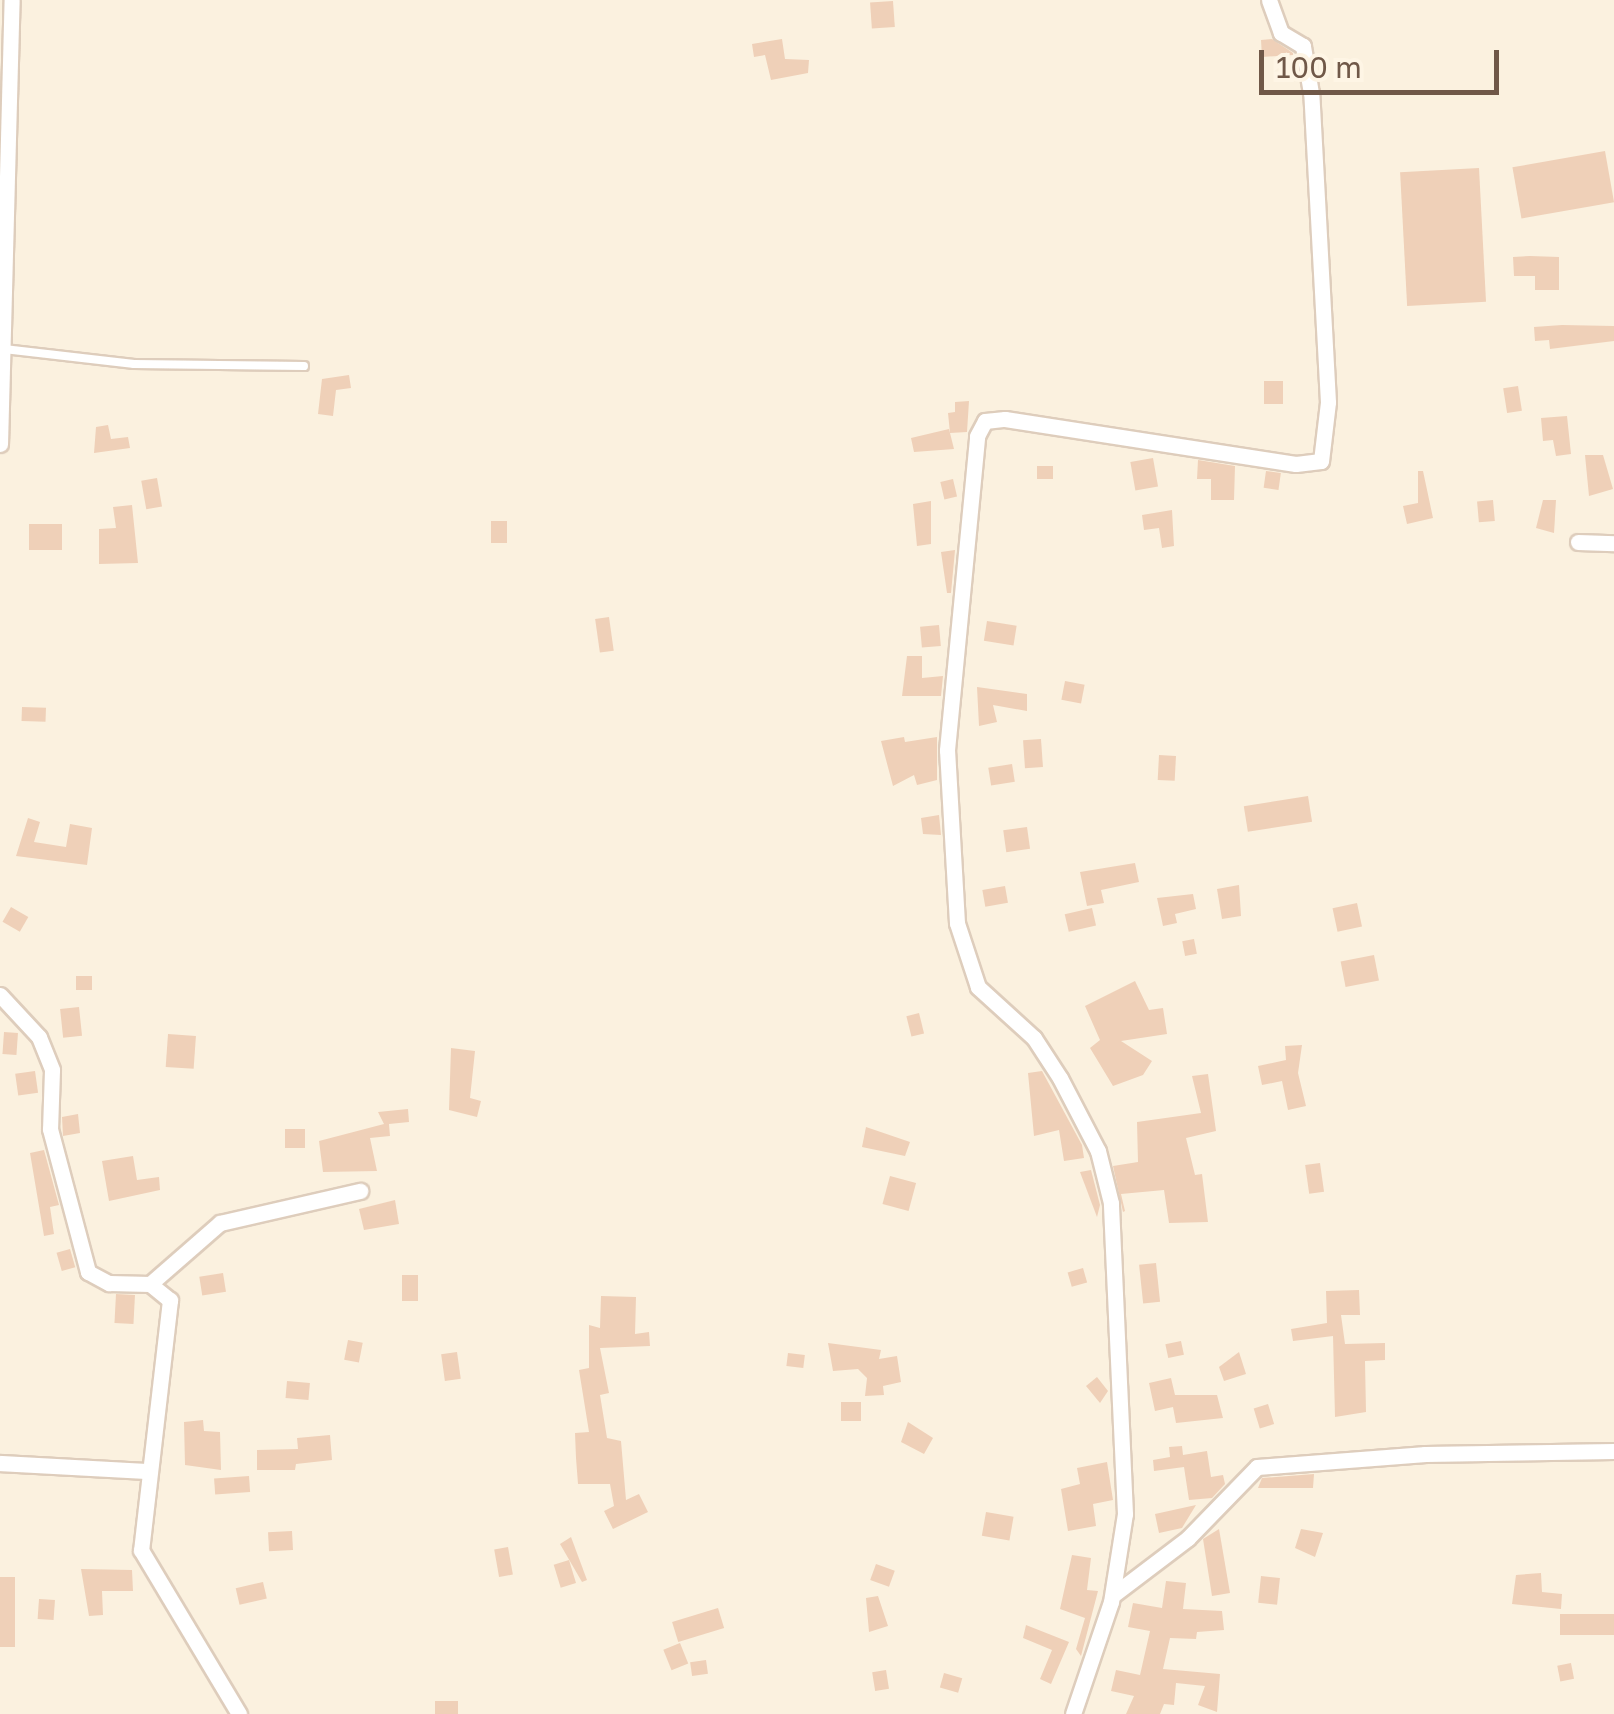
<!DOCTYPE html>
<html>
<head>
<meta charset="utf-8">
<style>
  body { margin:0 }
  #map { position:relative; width:1614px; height:1714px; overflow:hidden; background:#fbf1df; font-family:"Golos Text",sans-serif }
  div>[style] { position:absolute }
  .building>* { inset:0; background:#efd0b8; transform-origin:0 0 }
  .roads { filter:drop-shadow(2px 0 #decdbc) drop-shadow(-2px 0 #decdbc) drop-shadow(0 2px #decdbc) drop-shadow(0 -2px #decdbc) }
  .lane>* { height:8px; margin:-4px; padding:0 4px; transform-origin:4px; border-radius:4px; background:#fff }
  .street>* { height:15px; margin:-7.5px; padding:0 7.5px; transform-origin:7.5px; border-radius:7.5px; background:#fff }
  span { translate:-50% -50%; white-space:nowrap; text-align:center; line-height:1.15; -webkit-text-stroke:9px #fef5e5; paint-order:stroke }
  .scale { position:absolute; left:1259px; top:50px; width:240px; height:45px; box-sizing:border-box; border:5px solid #705848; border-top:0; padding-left:12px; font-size:30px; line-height:35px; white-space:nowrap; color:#705848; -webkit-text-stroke:8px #fef5e5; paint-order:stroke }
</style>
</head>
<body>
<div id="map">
  <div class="building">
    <i style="left:893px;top:1px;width:26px;height:23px;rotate:86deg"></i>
    <i style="clip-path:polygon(782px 39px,785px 59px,809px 60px,808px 73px,771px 80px,765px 55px,754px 57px,752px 44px)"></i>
    <i style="clip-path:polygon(1272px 39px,1293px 53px,1293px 55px,1262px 57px,1261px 40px)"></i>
    <i style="left:1605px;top:151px;width:52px;height:94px;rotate:80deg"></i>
    <i style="left:1479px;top:168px;width:134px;height:79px;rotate:87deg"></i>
    <i style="clip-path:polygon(1530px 256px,1559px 257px,1559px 290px,1535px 290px,1535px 276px,1514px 276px,1513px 257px)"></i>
    <i style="clip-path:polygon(1562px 325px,1614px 326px,1614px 341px,1550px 349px,1549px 340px,1535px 341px,1534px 327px)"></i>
    <i style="clip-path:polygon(349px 375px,351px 388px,336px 390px,333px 416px,318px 414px,322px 379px)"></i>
    <i style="left:1264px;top:381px;width:19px;height:23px"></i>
    <i style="left:1518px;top:386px;width:25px;height:15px;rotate:81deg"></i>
    <i style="clip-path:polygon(969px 401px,967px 432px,950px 433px,948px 413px,955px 412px,955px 402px)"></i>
    <i style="clip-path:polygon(1567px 416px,1571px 454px,1556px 456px,1553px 440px,1543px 441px,1541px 418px)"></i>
    <i style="clip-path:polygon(108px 425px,111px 439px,128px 437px,130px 448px,94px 453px,96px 427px)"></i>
    <i style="clip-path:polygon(949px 429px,954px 449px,914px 452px,911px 438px)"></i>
    <i style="clip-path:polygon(1585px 455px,1603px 455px,1613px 489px,1589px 496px)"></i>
    <i style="left:1153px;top:458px;width:29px;height:23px;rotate:80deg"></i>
    <i style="clip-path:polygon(1198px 460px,1235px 466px,1234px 500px,1211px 500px,1211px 479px,1197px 479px)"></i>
    <i style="left:1037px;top:466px;width:16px;height:13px"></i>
    <i style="left:1266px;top:471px;width:15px;height:17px;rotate:8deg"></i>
    <i style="clip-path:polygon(1418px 471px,1423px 471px,1433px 518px,1407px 524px,1403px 506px,1418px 503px)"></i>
    <i style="left:157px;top:478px;width:29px;height:16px;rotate:80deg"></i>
    <i style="left:953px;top:479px;width:18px;height:13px;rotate:77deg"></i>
    <i style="left:1493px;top:500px;width:21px;height:16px;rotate:85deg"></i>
    <i style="clip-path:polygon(1543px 500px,1556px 500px,1554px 533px,1536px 528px)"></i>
    <i style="clip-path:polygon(931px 501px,931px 544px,917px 546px,913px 504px)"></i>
    <i style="clip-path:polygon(132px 505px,138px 563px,99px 564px,99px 529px,116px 528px,113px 507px)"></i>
    <i style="clip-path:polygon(1172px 510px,1174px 546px,1162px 548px,1159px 528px,1144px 530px,1142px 515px)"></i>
    <i style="left:491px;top:521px;width:16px;height:22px"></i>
    <i style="left:29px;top:524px;width:33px;height:26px"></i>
    <i style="clip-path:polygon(955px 550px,951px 593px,947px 593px,941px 552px)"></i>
    <i style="left:609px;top:617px;width:34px;height:14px;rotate:82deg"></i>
    <i style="left:987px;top:621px;width:30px;height:20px;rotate:9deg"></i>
    <i style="left:939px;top:625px;width:21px;height:19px;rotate:85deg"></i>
    <i style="clip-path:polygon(907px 656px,922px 656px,922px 678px,943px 676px,941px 696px,902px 696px)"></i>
    <i style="left:1065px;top:681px;width:20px;height:19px;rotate:11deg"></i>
    <i style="clip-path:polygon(977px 687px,1027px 694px,1027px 711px,993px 705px,997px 722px,979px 726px)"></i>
    <i style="left:22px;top:707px;width:24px;height:14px;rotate:2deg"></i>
    <i style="clip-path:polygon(904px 737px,905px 742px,937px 737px,937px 780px,917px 785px,914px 775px,893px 786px,881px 741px)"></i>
    <i style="left:1041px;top:739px;width:28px;height:18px;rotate:86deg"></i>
    <i style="left:1159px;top:755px;width:17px;height:25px;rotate:3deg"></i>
    <i style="left:1012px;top:764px;width:18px;height:24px;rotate:81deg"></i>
    <i style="left:1308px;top:796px;width:26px;height:65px;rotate:81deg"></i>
    <i style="clip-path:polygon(939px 815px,941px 835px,923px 834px,921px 818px)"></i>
    <i style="clip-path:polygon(28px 818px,40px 822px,34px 842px,66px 847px,70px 824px,92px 828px,87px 865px,16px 856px)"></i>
    <i style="left:1027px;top:827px;width:22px;height:24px;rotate:82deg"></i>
    <i style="clip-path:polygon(1135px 863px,1139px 882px,1101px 890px,1104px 903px,1087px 906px,1080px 872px)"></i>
    <i style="clip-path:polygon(1239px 885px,1241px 916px,1222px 919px,1217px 889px)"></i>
    <i style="left:1005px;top:886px;width:17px;height:23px;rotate:80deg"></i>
    <i style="clip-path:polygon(1193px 894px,1196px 909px,1175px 914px,1177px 923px,1163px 926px,1157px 898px)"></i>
    <i style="left:1357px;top:903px;width:24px;height:25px;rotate:78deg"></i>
    <i style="left:11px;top:907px;width:20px;height:17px;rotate:30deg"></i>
    <i style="left:1092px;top:908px;width:18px;height:28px;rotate:77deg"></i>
    <i style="left:1194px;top:939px;width:15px;height:12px;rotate:79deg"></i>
    <i style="left:1374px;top:955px;width:26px;height:34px;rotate:79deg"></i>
    <i style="left:92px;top:976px;width:14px;height:16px;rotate:90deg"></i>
    <i style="clip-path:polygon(1135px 981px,1149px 1010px,1163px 1008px,1167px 1034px,1121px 1041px,1152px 1061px,1143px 1075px,1113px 1086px,1090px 1048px,1100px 1040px,1085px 1006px)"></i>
    <i style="left:79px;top:1007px;width:29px;height:19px;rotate:84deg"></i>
    <i style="left:919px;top:1013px;width:21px;height:13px;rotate:76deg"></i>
    <i style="left:4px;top:1032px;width:14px;height:22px;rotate:4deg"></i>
    <i style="left:168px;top:1034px;width:28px;height:33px;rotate:4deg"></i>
    <i style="clip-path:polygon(1302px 1045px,1298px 1073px,1306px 1106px,1288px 1110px,1282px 1081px,1262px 1085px,1258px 1066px,1286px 1060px,1285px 1046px)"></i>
    <i style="clip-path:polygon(451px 1048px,475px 1051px,470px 1098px,481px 1101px,477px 1117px,449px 1110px)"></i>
    <i style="left:35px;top:1071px;width:22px;height:20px;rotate:82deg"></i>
    <i style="clip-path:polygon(1042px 1071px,1082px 1145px,1084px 1158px,1064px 1161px,1059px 1130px,1034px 1136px,1028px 1073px)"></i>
    <i style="clip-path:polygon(1208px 1074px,1216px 1131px,1186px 1138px,1195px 1175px,1202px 1174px,1208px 1222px,1169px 1223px,1164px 1190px,1121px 1194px,1125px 1211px,1123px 1212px,1113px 1166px,1138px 1162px,1137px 1122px,1201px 1113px,1192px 1076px)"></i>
    <i style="clip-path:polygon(408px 1109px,409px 1122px,389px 1124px,390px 1136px,370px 1138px,377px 1171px,323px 1172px,319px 1141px,384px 1124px,378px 1112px)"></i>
    <i style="clip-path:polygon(78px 1114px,80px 1133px,63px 1136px,62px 1117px)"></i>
    <i style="clip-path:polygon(866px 1127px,910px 1142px,905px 1156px,862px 1147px)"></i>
    <i style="left:285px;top:1129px;width:20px;height:19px"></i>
    <i style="clip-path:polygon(44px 1150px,59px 1205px,50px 1207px,54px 1234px,44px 1236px,30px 1153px)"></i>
    <i style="clip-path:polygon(133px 1156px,137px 1180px,159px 1177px,160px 1190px,109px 1201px,102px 1161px)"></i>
    <i style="left:1320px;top:1163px;width:29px;height:15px;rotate:82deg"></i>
    <i style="clip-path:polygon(1091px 1170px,1100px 1205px,1097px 1217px,1080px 1172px)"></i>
    <i style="left:890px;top:1176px;width:27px;height:29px;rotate:15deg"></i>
    <i style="clip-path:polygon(395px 1200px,399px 1224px,364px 1230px,359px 1209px)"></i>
    <i style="left:70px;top:1249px;width:19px;height:14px;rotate:74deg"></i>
    <i style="left:1156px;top:1263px;width:39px;height:17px;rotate:84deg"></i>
    <i style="left:1083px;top:1268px;width:15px;height:16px;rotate:74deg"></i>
    <i style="left:223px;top:1273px;width:19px;height:24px;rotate:81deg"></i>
    <i style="left:402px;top:1275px;width:16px;height:26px"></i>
    <i style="clip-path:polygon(1359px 1290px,1360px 1315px,1341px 1315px,1345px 1344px,1385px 1343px,1385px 1360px,1365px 1361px,1366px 1412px,1335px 1417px,1333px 1336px,1293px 1341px,1291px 1329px,1327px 1323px,1326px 1291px)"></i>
    <i style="left:116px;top:1294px;width:19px;height:29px;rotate:3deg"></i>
    <i style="clip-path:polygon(601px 1296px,636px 1297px,635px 1334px,649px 1332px,650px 1346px,600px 1348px,609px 1393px,600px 1395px,607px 1438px,621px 1441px,626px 1500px,639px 1494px,648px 1512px,613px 1529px,604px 1511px,614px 1506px,610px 1484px,578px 1484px,576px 1458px,575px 1433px,589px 1432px,579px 1370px,589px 1368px,589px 1325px,600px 1328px)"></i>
    <i style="left:348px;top:1340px;width:15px;height:20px;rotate:11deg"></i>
    <i style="left:1181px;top:1341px;width:14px;height:16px;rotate:78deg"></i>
    <i style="clip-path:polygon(828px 1343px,881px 1350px,879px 1359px,897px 1356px,901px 1382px,883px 1386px,884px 1395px,865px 1396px,867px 1378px,858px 1369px,833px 1371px)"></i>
    <i style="left:457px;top:1352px;width:27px;height:16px;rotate:82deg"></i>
    <i style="clip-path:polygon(1239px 1352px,1246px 1374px,1224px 1381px,1219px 1367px)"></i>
    <i style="left:788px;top:1353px;width:17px;height:13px;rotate:7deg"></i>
    <i style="clip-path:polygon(1097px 1377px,1108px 1391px,1100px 1403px,1086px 1386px)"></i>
    <i style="clip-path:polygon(1171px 1378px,1175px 1395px,1217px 1395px,1223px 1418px,1176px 1423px,1173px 1407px,1155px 1411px,1149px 1383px)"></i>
    <i style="left:287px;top:1381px;width:23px;height:17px;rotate:5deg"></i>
    <i style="left:841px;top:1402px;width:20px;height:19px"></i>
    <i style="left:1268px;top:1404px;width:21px;height:15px;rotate:73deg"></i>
    <i style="clip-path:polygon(203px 1420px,204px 1431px,220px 1432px,221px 1470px,185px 1465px,184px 1422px)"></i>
    <i style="clip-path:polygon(908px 1422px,933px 1438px,924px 1454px,901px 1442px)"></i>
    <i style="clip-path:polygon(330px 1435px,332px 1460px,296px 1464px,295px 1470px,257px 1470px,257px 1450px,298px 1449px,297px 1438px)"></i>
    <i style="clip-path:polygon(1182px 1446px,1183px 1455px,1207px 1451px,1211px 1477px,1223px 1475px,1225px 1484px,1212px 1498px,1189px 1500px,1184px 1467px,1154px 1471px,1153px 1460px,1170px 1457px,1169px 1447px)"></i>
    <i style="clip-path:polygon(1107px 1462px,1113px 1500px,1093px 1504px,1096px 1526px,1068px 1531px,1061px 1489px,1080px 1484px,1077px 1468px)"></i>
    <i style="clip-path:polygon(1314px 1474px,1313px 1488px,1258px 1488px,1262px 1478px)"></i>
    <i style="left:249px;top:1476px;width:16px;height:35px;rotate:86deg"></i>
    <i style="clip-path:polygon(1196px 1505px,1182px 1528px,1159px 1533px,1155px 1514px)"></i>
    <i style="left:986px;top:1512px;width:28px;height:24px;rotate:10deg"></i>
    <i style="clip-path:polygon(1219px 1529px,1230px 1593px,1212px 1596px,1203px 1539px)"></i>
    <i style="clip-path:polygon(1301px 1529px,1323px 1533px,1315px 1557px,1295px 1548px)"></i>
    <i style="left:292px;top:1531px;width:19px;height:24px;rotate:87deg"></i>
    <i style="clip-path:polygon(571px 1537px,587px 1580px,582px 1582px,560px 1544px)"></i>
    <i style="left:508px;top:1547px;width:28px;height:14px;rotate:80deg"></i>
    <i style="clip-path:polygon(1072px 1555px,1091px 1558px,1087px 1590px,1098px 1591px,1081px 1656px,1076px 1649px,1085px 1618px,1060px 1609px)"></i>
    <i style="left:569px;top:1560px;width:24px;height:16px;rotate:73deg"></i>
    <i style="left:876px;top:1564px;width:20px;height:17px;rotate:20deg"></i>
    <i style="clip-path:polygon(81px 1569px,132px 1570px,133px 1591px,102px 1591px,103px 1615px,89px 1616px)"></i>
    <i style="clip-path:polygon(1541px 1573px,1542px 1592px,1562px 1594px,1561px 1609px,1512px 1604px,1516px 1575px)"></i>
    <i style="left:1261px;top:1576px;width:19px;height:27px;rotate:6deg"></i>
    <i style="left:0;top:1577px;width:15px;height:70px"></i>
    <i style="clip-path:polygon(1166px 1581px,1186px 1583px,1183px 1609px,1222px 1611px,1224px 1630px,1197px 1632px,1196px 1639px,1170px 1638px,1163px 1669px,1220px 1674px,1217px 1712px,1198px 1705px,1205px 1686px,1176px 1683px,1174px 1705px,1164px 1704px,1160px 1714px,1126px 1714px,1134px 1696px,1111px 1691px,1116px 1670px,1140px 1675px,1150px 1631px,1128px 1627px,1133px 1603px,1162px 1608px)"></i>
    <i style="left:263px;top:1582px;width:17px;height:28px;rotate:77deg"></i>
    <i style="clip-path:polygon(878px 1596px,888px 1626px,869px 1632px,866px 1598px)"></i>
    <i style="left:39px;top:1599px;width:16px;height:20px;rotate:4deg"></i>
    <i style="left:718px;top:1608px;width:21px;height:48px;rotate:73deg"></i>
    <i style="left:1560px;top:1614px;width:54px;height:21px"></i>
    <i style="clip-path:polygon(1026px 1625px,1069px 1642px,1051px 1684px,1040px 1679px,1052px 1650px,1023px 1638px)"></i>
    <i style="left:680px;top:1643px;width:22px;height:18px;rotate:68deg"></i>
    <i style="left:706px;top:1660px;width:14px;height:16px;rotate:82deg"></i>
    <i style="left:1571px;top:1663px;width:16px;height:14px;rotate:79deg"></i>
    <i style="left:886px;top:1670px;width:19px;height:14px;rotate:81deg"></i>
    <i style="left:944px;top:1673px;width:19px;height:15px;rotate:16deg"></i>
    <i style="left:458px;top:1701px;width:13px;height:23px;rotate:90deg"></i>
  </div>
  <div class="roads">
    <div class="lane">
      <i style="left:4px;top:349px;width:131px;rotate:6.6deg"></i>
      <i style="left:134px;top:364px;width:170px;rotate:0.7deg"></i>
    </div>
    <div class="street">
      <i style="left:0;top:444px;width:444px;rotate:-88.5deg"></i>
      <i style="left:1578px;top:542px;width:36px;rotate:2deg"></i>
      <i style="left:0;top:995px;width:57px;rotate:47.1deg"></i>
      <i style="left:39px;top:1037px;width:35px;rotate:68deg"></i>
      <i style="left:52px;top:1070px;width:59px;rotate:91.9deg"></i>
      <i style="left:50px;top:1129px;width:148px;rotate:75.1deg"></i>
      <i style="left:88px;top:1272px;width:24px;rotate:28deg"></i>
      <i style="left:109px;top:1283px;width:41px;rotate:1.4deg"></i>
      <i style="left:150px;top:1284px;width:26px;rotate:39deg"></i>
      <i style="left:170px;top:1300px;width:252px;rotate:96.6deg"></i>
      <i style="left:141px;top:1550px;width:191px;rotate:59.1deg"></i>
      <i style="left:150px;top:1284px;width:93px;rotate:-41.1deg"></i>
      <i style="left:220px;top:1223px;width:144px;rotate:-12.9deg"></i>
      <i style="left:0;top:1463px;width:148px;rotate:3.1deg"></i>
      <i style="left:1113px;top:1595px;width:94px;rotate:-37.2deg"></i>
      <i style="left:1188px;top:1538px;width:99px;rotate:-45.8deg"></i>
      <i style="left:1257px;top:1467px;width:169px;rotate:-4.4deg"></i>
      <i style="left:1425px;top:1454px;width:189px;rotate:-0.9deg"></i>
      <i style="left:1073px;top:1714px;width:118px;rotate:-71.3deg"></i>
      <i style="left:1111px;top:1602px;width:89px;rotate:-81deg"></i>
      <i style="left:1125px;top:1514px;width:311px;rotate:-92.6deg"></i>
      <i style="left:1111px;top:1203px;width:54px;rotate:-104deg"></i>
      <i style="left:1098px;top:1151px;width:82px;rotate:-117.5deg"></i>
      <i style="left:1060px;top:1078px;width:48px;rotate:-123deg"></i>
      <i style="left:1034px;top:1038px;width:76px;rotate:-137.7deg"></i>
      <i style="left:978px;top:987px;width:67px;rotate:-108.2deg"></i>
      <i style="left:957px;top:923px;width:173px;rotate:-93.3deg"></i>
      <i style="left:947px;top:750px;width:315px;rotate:-84.5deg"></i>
      <i style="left:977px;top:436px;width:17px;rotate:-62deg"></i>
      <i style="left:985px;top:421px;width:20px;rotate:-6deg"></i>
      <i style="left:1005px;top:419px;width:294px;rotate:8.8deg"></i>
      <i style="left:1296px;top:464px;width:25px;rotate:-7deg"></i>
      <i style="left:1321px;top:461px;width:59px;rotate:-83.2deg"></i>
      <i style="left:1328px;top:402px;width:309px;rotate:-93.1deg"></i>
      <i style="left:1311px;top:93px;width:48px;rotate:-99.7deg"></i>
      <i style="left:1303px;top:46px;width:26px;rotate:-149deg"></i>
      <i style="left:1281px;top:33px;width:35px;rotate:-110deg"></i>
    </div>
  </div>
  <div class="scale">100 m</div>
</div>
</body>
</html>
